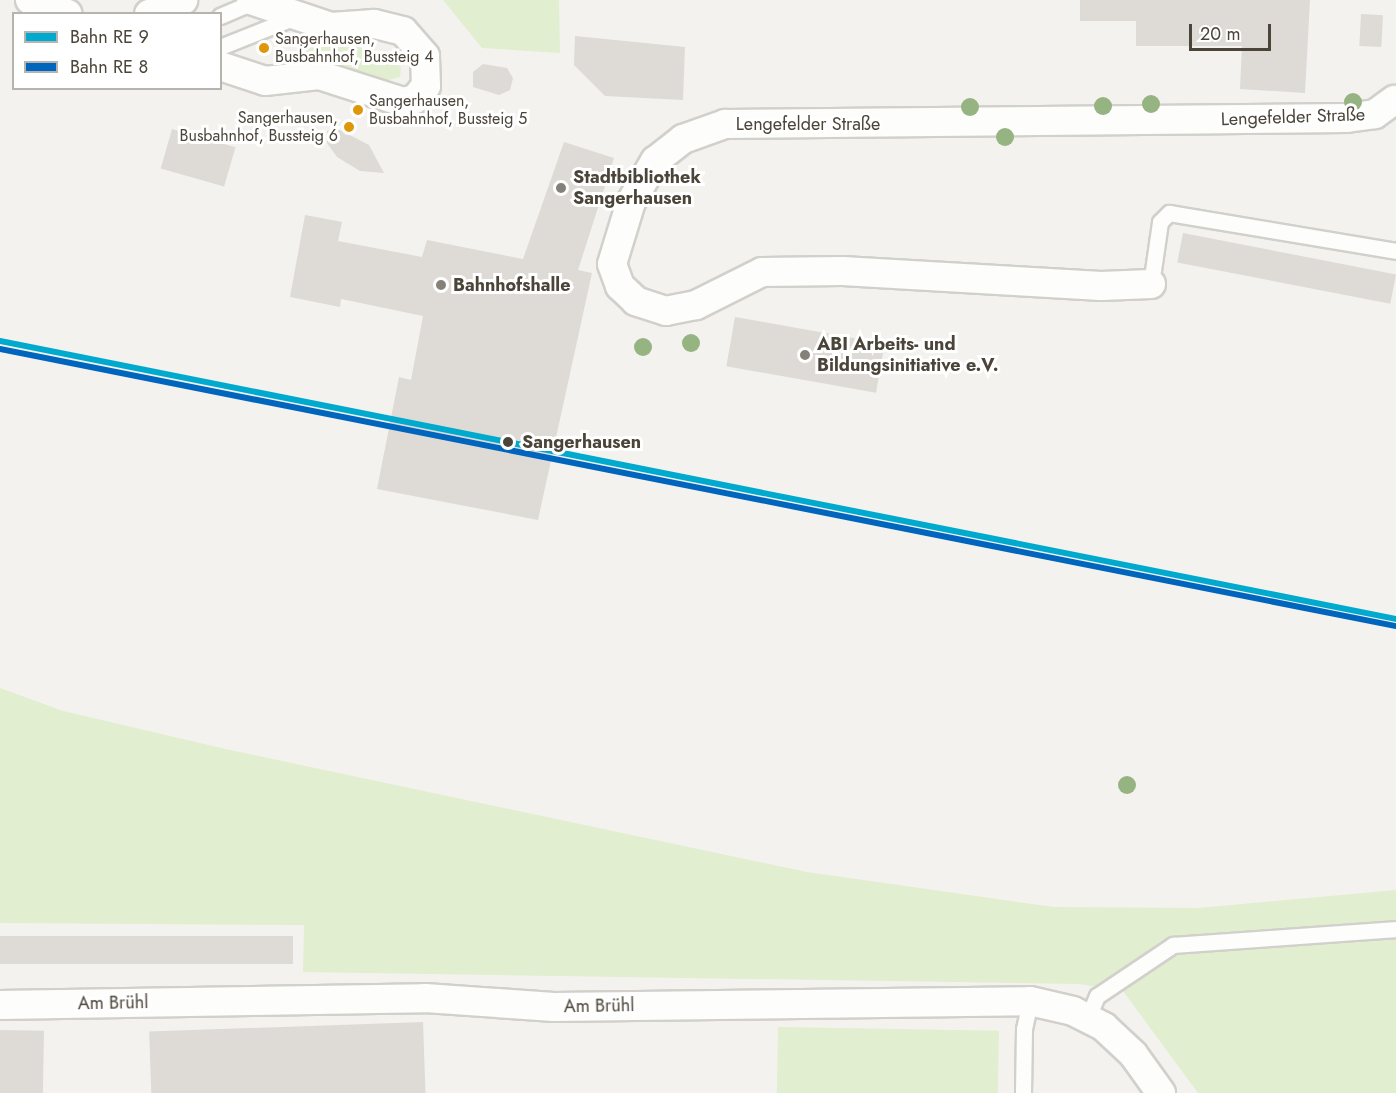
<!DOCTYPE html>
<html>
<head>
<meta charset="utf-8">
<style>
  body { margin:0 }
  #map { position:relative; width:1396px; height:1093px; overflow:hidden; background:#f4f2ee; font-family:Jost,sans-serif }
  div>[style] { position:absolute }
  .green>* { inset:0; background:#e1eecf; transform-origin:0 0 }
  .building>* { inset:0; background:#dedbd6; transform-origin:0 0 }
  .roads { filter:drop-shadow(2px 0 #d2d0cb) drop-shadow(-2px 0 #d2d0cb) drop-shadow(0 2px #d2d0cb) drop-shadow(0 -2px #d2d0cb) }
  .lane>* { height:15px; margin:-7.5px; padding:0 7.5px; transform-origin:7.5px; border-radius:7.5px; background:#fdfdfc }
  .street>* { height:28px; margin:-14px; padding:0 14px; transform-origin:14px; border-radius:14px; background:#fdfdfc }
  .rail-1>* { height:6px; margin:-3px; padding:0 3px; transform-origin:3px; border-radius:3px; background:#00a9ce }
  .rail-2>* { height:6px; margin:-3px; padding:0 3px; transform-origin:3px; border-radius:3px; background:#0065bd }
  .trees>* { width:18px; height:18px; margin:-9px; border-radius:50%; background:#96b382 }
  .dots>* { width:16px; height:16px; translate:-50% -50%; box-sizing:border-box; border:3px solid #fff; border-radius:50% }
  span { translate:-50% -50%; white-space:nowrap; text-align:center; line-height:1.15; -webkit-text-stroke:6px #fff; paint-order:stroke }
  .bus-label { font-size:16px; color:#4b4439 }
  .left { translate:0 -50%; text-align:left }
  .right { translate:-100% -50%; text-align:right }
  .street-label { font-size:18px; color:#4b4439 }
  .poi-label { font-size:18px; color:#4b4439; font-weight:700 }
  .stop-label { font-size:18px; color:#4b4439; font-weight:700 }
  .legend { position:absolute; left:12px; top:12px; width:210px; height:78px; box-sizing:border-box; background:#fff; border:2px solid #b7b4b0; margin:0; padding:8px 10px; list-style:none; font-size:18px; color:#4b4439 }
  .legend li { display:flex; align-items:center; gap:12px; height:30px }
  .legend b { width:30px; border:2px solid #b7b4b0 }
  .scale { position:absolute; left:1189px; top:24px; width:82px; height:27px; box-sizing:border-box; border:3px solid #4b4439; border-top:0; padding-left:8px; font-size:18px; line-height:21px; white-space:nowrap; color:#4b4439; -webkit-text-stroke:4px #fff; paint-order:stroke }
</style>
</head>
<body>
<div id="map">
  <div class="green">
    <i style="clip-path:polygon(443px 0,559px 0,560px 53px,482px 48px)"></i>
    <i style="clip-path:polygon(339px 43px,389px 54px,401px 68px,400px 77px,385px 81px,329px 64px,294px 59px,302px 50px)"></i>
    <i style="clip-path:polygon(0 688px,63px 711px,230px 750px,807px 872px,1053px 907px,1198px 908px,1396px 890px,1396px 1093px,1198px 1093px,1123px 991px,1079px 984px,303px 972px,304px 925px,0 923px)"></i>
    <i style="left:778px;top:1027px;width:221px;height:66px;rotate:1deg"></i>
  </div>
  <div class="building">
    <i style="clip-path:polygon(1080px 0,1310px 0,1305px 93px,1240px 89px,1242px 46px,1136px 46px,1136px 21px,1080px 21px)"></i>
    <i style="left:1361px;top:14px;width:22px;height:32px;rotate:3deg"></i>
    <i style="clip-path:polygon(575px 36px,685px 47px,683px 100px,605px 96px,574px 65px)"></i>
    <i style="clip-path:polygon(483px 64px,507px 68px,513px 78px,510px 90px,499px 95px,473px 87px,473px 72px)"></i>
    <i style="left:172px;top:129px;width:66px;height:41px;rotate:16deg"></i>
    <i style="clip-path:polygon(338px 129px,369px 145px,384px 173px,360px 171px,337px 157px,327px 143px,327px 131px)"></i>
    <i style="clip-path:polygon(564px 142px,614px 158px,578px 270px,592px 273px,538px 520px,377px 489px,399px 377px,411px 380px,423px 316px,341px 299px,340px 307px,290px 297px,305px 215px,342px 222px,338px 241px,422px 257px,427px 240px,523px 259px)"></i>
    <i style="left:1183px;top:233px;width:217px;height:30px;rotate:11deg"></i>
    <i style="left:735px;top:317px;width:152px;height:50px;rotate:10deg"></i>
    <i style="left:293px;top:936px;width:28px;height:293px;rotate:90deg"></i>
    <i style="left:423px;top:1022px;width:71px;height:274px;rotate:88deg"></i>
    <i style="left:0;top:1030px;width:44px;height:63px;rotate:1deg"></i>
  </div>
  <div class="roads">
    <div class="lane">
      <i style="left:220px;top:16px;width:38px;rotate:-23deg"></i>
      <i style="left:220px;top:47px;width:81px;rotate:-21.8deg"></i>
      <i style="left:1151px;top:284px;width:63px;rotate:-81.7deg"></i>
      <i style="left:1160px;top:222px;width:13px;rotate:-45deg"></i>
      <i style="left:1169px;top:213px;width:230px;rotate:9.5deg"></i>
      <i style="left:1088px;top:1017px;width:23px;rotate:-67deg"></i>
      <i style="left:1097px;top:996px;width:92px;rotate:-33.9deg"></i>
      <i style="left:1173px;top:945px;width:224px;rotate:-4.1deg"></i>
      <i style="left:1023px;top:1093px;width:64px;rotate:-89.1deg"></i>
      <i style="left:1024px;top:1029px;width:29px;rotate:-78deg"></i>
    </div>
    <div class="street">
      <i style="left:30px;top:0;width:40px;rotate:20.2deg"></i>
      <i style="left:149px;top:14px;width:37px;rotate:-22deg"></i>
      <i style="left:220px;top:66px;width:47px;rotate:18.4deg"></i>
      <i style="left:265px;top:81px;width:54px;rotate:-6.3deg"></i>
      <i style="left:319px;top:75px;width:88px;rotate:17.8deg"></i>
      <i style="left:403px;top:102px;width:12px;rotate:-14deg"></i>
      <i style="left:415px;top:99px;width:17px;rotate:-50deg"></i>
      <i style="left:426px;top:86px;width:30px;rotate:-92deg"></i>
      <i style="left:425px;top:56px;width:33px;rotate:-131deg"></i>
      <i style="left:403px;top:31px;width:30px;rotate:-166deg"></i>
      <i style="left:374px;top:24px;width:43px;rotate:176deg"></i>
      <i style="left:331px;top:27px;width:84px;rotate:-161.4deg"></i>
      <i style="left:1151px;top:284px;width:50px;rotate:177.7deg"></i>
      <i style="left:1101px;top:286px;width:259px;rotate:-176.7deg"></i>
      <i style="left:842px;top:271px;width:80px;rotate:179.3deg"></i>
      <i style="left:762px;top:272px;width:74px;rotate:153.4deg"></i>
      <i style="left:696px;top:305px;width:31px;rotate:169deg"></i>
      <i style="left:666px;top:311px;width:32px;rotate:-162deg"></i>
      <i style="left:636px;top:301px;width:22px;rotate:-137deg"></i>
      <i style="left:620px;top:286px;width:23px;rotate:-110deg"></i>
      <i style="left:612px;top:264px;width:65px;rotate:-73deg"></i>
      <i style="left:631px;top:202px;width:48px;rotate:-59.7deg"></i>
      <i style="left:655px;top:161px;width:36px;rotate:-38deg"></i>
      <i style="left:683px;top:139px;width:45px;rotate:-19.7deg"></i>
      <i style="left:725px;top:124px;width:622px;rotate:-0.55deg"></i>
      <i style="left:1347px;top:118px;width:28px;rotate:-8deg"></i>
      <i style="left:1375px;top:114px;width:24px;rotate:-36deg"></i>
      <i style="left:0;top:1005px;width:425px;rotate:-0.9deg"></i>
      <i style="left:425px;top:998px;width:129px;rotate:4deg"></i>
      <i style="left:554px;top:1007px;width:476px;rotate:-0.7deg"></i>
      <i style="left:1030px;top:1001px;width:44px;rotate:13.1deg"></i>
      <i style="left:1073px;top:1011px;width:35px;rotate:27deg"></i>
      <i style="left:1104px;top:1027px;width:40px;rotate:43deg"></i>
      <i style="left:1133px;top:1054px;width:48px;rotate:54.3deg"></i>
    </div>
  </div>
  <div class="rail-1">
    <i style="left:0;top:341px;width:1423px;rotate:11.26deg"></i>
  </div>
  <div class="rail-2">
    <i style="left:0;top:349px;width:1422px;rotate:11.23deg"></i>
  </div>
  <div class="trees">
    <i style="left:1353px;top:102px"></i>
    <i style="left:1151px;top:104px"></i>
    <i style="left:1103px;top:106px"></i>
    <i style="left:970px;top:107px"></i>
    <i style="left:1005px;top:137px"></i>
    <i style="left:691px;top:343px"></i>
    <i style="left:643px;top:347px"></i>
    <i style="left:1127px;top:785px"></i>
  </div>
  <div class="dots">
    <i style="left:264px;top:48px;background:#dd9709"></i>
    <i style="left:358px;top:110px;background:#dd9709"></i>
    <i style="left:349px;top:127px;background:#dd9709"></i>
    <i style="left:561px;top:188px;background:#868178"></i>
    <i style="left:441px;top:285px;background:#868178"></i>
    <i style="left:805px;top:355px;background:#868178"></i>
    <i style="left:508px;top:442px;background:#4b4439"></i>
  </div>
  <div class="bus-label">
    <span class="left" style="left:275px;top:48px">Sangerhausen,<br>Busbahnhof, Bussteig 4</span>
    <span class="left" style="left:369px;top:110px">Sangerhausen,<br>Busbahnhof, Bussteig 5</span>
    <span class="right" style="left:338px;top:127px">Sangerhausen,<br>Busbahnhof, Bussteig 6</span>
  </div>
  <div class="street-label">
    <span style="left:1293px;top:117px;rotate:-2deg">Lengefelder Straße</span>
    <span style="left:808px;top:124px">Lengefelder Straße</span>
    <span style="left:113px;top:1003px;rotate:-1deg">Am Brühl</span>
    <span style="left:599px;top:1006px;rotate:-1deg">Am Brühl</span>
  </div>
  <div class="poi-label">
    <span class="left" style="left:573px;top:188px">Stadtbibliothek<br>Sangerhausen</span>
    <span class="left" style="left:453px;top:285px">Bahnhofshalle</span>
    <span class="left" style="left:817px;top:355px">ABI Arbeits- und<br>Bildungsinitiative e.V.</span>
  </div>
  <div class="stop-label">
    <span class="left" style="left:522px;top:442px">Sangerhausen</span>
  </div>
  <ul class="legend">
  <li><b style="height:8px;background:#00a9ce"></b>Bahn RE 9</li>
  <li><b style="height:8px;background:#0065bd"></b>Bahn RE 8</li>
  </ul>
  <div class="scale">20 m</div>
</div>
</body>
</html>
